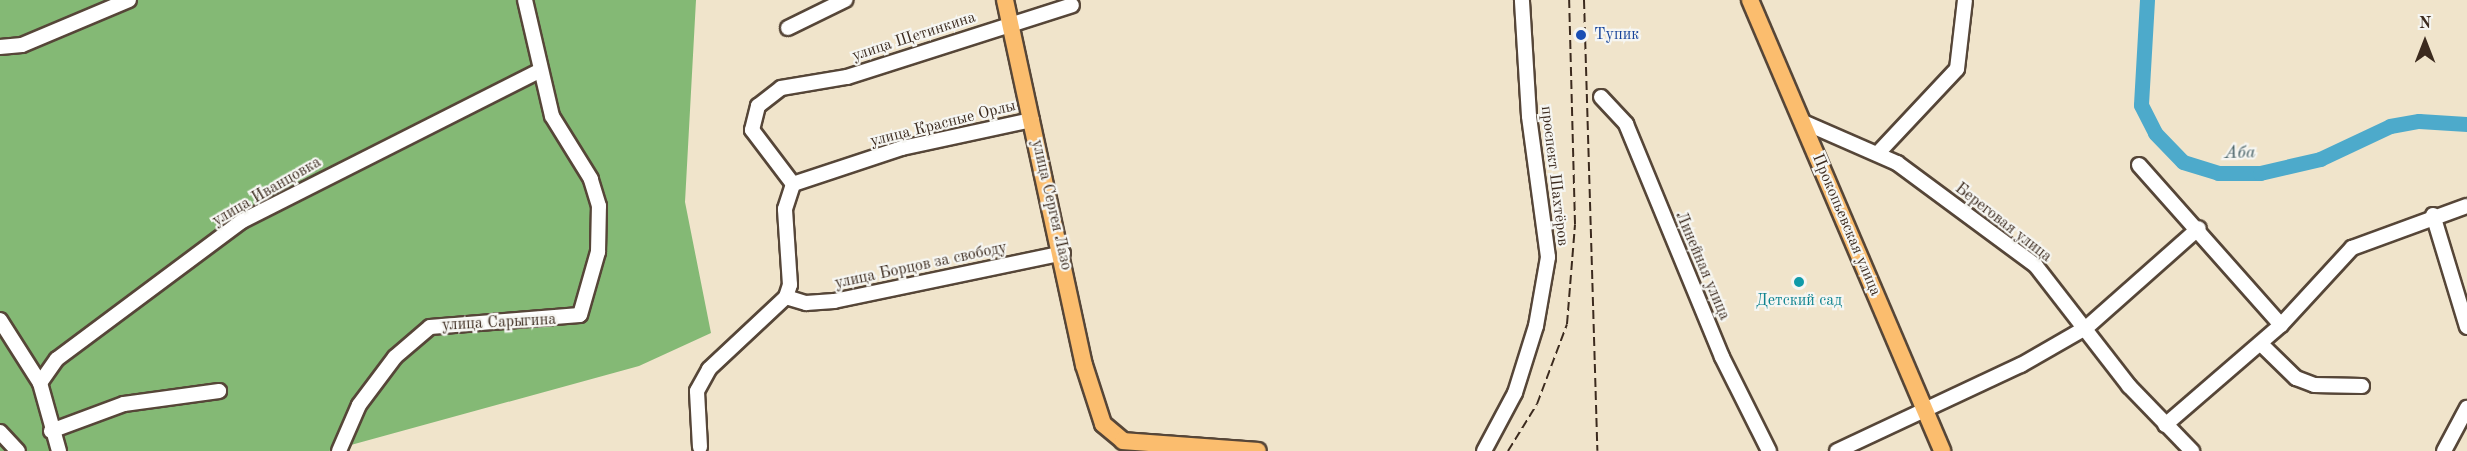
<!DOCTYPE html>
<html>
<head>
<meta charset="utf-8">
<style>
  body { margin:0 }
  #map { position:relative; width:2467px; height:451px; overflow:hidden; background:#f0e4cb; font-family:"Old Standard TT",serif }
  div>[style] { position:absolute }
  .forest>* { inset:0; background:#84b975 }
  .river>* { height:15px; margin:-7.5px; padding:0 7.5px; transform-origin:7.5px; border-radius:7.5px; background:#4daacb }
  .roads { filter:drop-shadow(2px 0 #564638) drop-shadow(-2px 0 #564638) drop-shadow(0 2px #564638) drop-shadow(0 -2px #564638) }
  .minor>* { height:14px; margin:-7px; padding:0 7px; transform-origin:7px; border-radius:7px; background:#fff }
  .major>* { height:16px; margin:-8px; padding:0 8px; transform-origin:8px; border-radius:8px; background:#fbbd6e }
  .rail>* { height:2px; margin-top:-1px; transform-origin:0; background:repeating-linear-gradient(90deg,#3b2a1e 0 9px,transparent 0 13.5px) }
  .dots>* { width:16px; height:16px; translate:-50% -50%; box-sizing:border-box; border:3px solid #f6f6f2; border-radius:50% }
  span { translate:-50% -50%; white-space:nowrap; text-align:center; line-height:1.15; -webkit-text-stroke:4.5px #f6f6f2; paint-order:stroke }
  .transit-label { font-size:16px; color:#164399 }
  .left { translate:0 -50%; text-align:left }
  .street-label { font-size:16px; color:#3b2a1e }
  .culture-label { font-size:16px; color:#0d838f }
  .water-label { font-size:18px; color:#425d63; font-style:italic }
  .north { position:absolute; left:2395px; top:12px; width:60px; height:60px; -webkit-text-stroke:4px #f6f6f2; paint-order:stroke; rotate:0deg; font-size:16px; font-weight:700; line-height:24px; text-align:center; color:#3b2a1e }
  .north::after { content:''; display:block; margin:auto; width:21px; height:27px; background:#3b2a1e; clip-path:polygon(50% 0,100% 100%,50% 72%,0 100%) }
</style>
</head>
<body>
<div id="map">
  <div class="forest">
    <i style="clip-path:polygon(0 0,696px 0,685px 202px,711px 333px,639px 366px,329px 451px,0 451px)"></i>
  </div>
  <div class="river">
    <i style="left:2147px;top:0;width:105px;rotate:93.3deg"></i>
    <i style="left:2141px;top:105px;width:31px;rotate:63deg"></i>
    <i style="left:2155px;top:133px;width:40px;rotate:46deg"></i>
    <i style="left:2183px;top:162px;width:37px;rotate:17deg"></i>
    <i style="left:2218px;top:173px;width:42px"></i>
    <i style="left:2260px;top:173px;width:62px;rotate:-13.1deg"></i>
    <i style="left:2320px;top:159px;width:77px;rotate:-25.2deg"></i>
    <i style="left:2390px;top:126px;width:29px;rotate:-10deg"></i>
    <i style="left:2419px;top:121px;width:48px;rotate:3.6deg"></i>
  </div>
  <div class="roads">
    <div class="minor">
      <i style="left:788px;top:28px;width:64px;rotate:-26.2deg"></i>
      <i style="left:0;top:47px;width:22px;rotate:-5deg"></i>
      <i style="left:22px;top:45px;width:116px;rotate:-22.8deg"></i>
      <i style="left:1601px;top:97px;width:37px;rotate:47deg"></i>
      <i style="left:1626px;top:124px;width:252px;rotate:67.6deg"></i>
      <i style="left:1722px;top:357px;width:105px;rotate:63.4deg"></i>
      <i style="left:1803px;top:122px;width:103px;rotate:23.6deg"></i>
      <i style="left:1897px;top:163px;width:173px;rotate:36.5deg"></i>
      <i style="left:2036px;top:266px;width:152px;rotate:52.2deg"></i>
      <i style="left:2129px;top:386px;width:91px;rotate:45.9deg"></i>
      <i style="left:1879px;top:152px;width:114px;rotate:-46.8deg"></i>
      <i style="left:1957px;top:69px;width:69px;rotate:-83.4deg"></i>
      <i style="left:2139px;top:165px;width:214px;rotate:48.4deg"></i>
      <i style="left:2281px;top:325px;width:153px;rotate:139.2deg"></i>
      <i style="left:793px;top:184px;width:115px;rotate:-18.3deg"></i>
      <i style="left:902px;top:148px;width:133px;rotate:-12.2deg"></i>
      <i style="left:2433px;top:215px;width:117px;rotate:73.1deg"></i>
      <i style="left:786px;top:297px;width:21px;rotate:17deg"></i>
      <i style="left:806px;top:303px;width:28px;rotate:-4deg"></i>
      <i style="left:834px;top:301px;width:234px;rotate:-11.8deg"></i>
      <i style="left:0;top:320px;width:75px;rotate:57.6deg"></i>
      <i style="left:40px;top:383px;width:71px;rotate:74.4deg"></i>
      <i style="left:2281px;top:325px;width:105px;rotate:-47.3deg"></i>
      <i style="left:2352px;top:248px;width:122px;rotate:-20.1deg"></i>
      <i style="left:2261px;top:344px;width:49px;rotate:44.2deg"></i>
      <i style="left:2296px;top:378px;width:19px;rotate:21deg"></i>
      <i style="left:2314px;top:385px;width:48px;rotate:1.2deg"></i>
      <i style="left:40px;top:383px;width:29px;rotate:-55deg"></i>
      <i style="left:57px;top:359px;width:231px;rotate:-36.7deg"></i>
      <i style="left:242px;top:221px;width:333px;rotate:-26.8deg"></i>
      <i style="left:51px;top:431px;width:78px;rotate:-20.3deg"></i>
      <i style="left:124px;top:404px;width:96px;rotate:-7.8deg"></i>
      <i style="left:0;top:432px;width:26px;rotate:47deg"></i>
      <i style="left:700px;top:447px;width:56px;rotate:-93.1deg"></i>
      <i style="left:697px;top:391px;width:25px;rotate:-61deg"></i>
      <i style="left:709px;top:369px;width:105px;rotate:-43.1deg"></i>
      <i style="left:786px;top:297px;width:13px;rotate:-72deg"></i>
      <i style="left:790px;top:285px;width:76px;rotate:-93.8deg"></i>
      <i style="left:785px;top:209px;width:26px;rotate:-72deg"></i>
      <i style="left:793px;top:184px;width:68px;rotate:-127.2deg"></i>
      <i style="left:752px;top:130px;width:25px;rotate:-76deg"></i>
      <i style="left:758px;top:106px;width:29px;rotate:-38deg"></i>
      <i style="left:781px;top:88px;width:67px;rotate:-9.5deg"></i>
      <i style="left:847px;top:77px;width:236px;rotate:-17.7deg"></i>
      <i style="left:339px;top:451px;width:50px;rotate:-66.5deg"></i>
      <i style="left:359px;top:405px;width:60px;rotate:-53.1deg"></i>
      <i style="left:395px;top:357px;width:46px;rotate:-40.6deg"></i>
      <i style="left:430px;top:327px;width:150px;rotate:-4.6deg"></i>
      <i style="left:580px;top:315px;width:66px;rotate:-74.1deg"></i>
      <i style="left:598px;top:252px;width:46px;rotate:-88.8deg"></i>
      <i style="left:599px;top:206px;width:28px;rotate:-107deg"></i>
      <i style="left:591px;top:179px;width:74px;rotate:-121.8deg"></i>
      <i style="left:552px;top:116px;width:119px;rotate:-103.1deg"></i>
      <i style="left:1484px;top:451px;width:66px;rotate:-61.9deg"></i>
      <i style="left:1515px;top:393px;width:70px;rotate:-72.6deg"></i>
      <i style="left:1536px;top:326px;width:70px;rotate:-80.1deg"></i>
      <i style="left:1548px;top:257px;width:142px;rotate:-97.7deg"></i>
      <i style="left:1529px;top:116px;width:116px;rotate:-93.5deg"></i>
      <i style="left:1837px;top:451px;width:203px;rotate:-25.1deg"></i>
      <i style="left:2021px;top:365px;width:76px;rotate:-29.9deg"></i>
      <i style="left:2087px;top:327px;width:149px;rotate:-41.5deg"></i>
      <i style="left:2444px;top:451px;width:49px;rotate:-61.9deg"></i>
    </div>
    <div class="major">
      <i style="left:1005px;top:0;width:373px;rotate:77.8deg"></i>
      <i style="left:1084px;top:365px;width:62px;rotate:72.1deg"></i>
      <i style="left:1103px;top:424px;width:26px;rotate:40deg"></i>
      <i style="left:1123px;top:441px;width:135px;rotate:4.2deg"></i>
      <i style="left:1750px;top:0;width:490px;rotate:66.9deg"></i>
    </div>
  </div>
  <div class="rail">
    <i style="left:1584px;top:0;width:451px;rotate:88.3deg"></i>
    <i style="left:1508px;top:451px;width:55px;rotate:-58.3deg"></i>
    <i style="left:1537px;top:404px;width:85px;rotate:-69.4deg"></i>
    <i style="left:1567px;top:324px;width:100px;rotate:-85.4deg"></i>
    <i style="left:1575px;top:224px;width:224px;rotate:-91.5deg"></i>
  </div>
  <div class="dots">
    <i style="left:1581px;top:35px;background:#1a4fb4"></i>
    <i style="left:1799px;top:282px;background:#0f9aa8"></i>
  </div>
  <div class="transit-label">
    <span class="left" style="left:1594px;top:35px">Тупик</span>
  </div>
  <div class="street-label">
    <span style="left:914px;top:37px;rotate:-18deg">улица Щетинкина</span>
    <span style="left:943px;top:124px;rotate:-14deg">улица Красные Орлы</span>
    <span style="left:1554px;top:176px;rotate:83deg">проспект Шахтёров</span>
    <span style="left:267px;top:192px;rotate:-30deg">улица Иванцовка</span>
    <span style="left:1051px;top:205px;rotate:77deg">улица Сергея Лазо</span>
    <span style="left:2003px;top:223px;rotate:38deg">Береговая улица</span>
    <span style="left:1846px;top:225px;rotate:67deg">Прокопьевская улица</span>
    <span style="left:921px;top:266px;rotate:-12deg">улица Борцов за свободу</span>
    <span style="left:1702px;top:266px;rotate:67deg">Линейная улица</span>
    <span style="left:499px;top:323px;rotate:-3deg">улица Сарыгина</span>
  </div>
  <div class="culture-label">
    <span style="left:1799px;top:301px">Детский сад</span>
  </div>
  <div class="water-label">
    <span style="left:2240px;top:153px;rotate:-1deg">Аба</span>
  </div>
  <div class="north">N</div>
</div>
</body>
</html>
